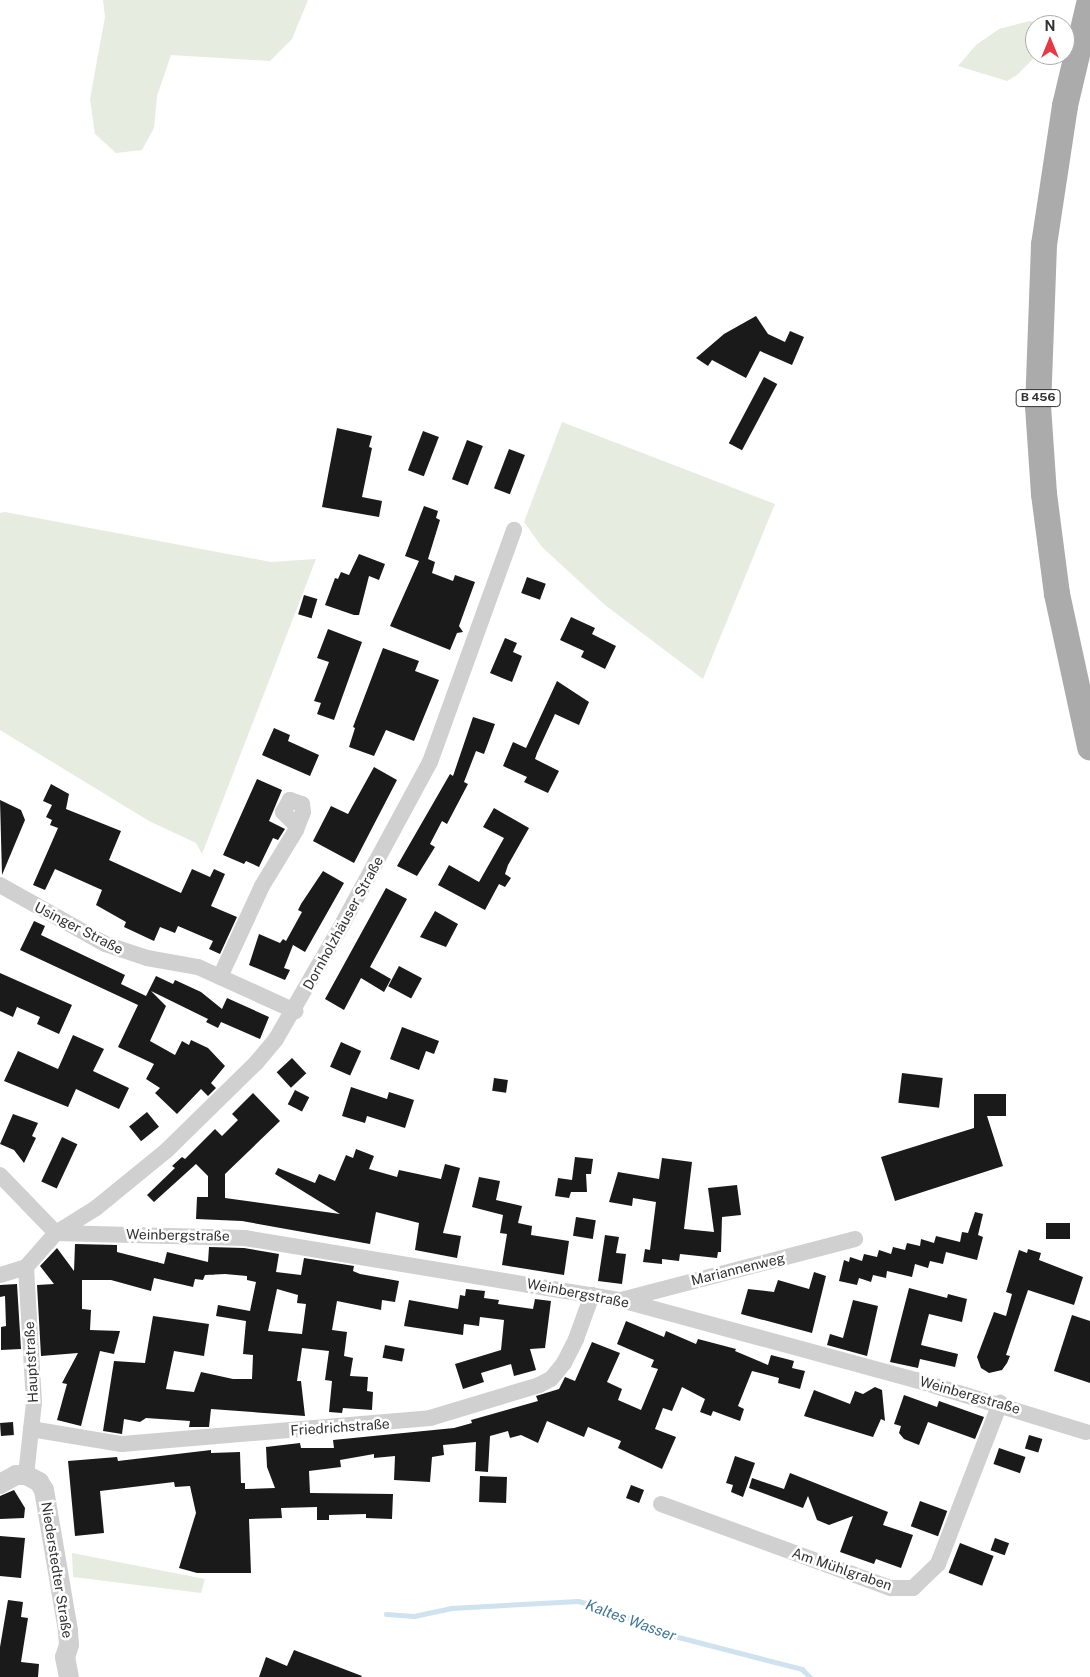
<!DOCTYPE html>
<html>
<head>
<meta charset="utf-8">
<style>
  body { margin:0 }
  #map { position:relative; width:1090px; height:1677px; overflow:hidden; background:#fff; font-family:"Public Sans",sans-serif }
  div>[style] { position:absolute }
  .green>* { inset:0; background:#e6ecdf }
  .stream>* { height:4.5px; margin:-2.25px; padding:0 2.25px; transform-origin:2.25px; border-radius:2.25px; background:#cfe2ee }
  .building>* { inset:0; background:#1a1a1a; transform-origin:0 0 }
  .minor>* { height:16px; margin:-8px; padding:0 8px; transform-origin:8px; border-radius:8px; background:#d0d0d0 }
  .tertiary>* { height:20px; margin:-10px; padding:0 10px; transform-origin:10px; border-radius:10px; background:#d0d0d0 }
  .primary>* { height:26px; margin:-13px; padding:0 13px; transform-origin:13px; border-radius:13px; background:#ababab }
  span { translate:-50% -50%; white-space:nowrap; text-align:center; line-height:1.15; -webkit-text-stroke:5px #fff; paint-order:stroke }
  .shield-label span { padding:1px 4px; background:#fff; border:1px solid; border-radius:4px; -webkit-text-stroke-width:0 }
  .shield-label { font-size:12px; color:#333; font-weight:700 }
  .street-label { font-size:14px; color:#333 }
  .water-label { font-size:15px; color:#3f7597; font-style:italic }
  .north { position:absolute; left:1025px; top:15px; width:50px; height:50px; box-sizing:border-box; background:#fff; border:1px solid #adadad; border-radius:50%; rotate:0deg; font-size:14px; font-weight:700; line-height:20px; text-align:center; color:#333 }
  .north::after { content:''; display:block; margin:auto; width:18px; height:22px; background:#e63946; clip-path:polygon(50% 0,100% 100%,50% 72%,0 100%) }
</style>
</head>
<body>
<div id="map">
  <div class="green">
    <i style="clip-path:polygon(103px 0,308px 0,292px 39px,270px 61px,171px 55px,157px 96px,154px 128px,142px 150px,116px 153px,95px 134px,90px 99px,105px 17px)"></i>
    <i style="clip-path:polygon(1030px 21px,1047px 25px,1035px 25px,1037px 55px,1017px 75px,1007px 81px,958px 66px,976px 45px,999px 29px)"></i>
    <i style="clip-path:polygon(562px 422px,775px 504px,703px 679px,605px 605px,542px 547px,524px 522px)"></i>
    <i style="clip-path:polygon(5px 512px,271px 562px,316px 559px,202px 854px,196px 843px,149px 821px,0 730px,0 513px)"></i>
    <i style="clip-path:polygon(72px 1553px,205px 1579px,201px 1593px,73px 1577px)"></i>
  </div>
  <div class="stream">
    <i style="left:386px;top:1614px;width:28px;rotate:4deg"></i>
    <i style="left:414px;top:1616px;width:38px;rotate:-12deg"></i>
    <i style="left:451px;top:1608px;width:127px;rotate:-3.2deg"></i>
    <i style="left:578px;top:1601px;width:29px;rotate:14deg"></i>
    <i style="left:606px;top:1608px;width:62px;rotate:23.7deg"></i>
    <i style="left:663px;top:1633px;width:144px;rotate:14.5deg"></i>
    <i style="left:802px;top:1669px;width:11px;rotate:45deg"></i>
  </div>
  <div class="building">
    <i style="clip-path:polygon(756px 316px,768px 334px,785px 342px,790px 331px,804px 337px,792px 365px,760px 351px,746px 378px,712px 360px,708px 366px,696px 358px,724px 334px)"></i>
    <i style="left:764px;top:377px;width:15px;height:75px;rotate:28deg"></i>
    <i style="clip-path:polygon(337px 428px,372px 436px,369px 447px,372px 448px,362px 497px,382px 501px,379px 517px,322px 507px)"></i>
    <i style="left:423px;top:431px;width:17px;height:42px;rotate:21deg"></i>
    <i style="left:467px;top:440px;width:17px;height:42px;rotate:21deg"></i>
    <i style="left:509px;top:449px;width:17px;height:42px;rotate:21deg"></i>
    <i style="clip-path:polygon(424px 506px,438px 511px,436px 518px,440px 520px,428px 559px,435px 562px,432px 573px,453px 581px,455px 575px,475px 582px,459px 626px,463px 632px,457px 633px,450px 650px,390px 626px,419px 561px,405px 556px)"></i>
    <i style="clip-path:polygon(359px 554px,385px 564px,379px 580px,369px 576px,359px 615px,354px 615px,325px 605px,335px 578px,338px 579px,341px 572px,349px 575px)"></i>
    <i style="left:527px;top:577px;width:20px;height:17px;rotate:20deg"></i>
    <i style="left:304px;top:595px;width:14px;height:20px;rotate:17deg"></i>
    <i style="clip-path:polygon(571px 617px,595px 628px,592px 634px,616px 646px,605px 669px,581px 657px,584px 651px,560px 640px)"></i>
    <i style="clip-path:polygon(328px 629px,362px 642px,334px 720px,317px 714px,321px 703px,314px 701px,329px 662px,317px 658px)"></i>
    <i style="clip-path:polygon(505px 638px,517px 643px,513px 652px,522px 656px,512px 682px,490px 673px)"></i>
    <i style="clip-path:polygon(383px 648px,419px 661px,415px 671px,439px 680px,414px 741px,386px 730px,374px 756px,349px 747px,355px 728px,353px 727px)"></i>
    <i style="clip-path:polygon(557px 681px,589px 702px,579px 725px,555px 714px,537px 753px,535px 759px,559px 771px,548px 793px,524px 782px,527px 777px,503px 766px,513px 742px,526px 748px)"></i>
    <i style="clip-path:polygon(473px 717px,495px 724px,484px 754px,476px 751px,464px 782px,468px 784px,447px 824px,442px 821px,430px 844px,435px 847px,417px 876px,397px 866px,450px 774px,453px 776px)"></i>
    <i style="clip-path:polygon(274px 728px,290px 735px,288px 741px,319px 755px,310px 776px,262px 755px)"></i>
    <i style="clip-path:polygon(374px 767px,397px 780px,354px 863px,313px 841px,331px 806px,348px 814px)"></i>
    <i style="clip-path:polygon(257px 779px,282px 790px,269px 821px,285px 829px,278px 840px,273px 838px,259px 867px,246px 861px,244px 864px,223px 855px)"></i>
    <i style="clip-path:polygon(51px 784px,69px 794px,66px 809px,121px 831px,109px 860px,181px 893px,192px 869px,210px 877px,214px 869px,225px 874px,211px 906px,237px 917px,220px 954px,209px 949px,213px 941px,178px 926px,175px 933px,160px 927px,154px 941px,124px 927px,126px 922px,96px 905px,102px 890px,55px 869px,45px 890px,33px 885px,58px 828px,50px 825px,52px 820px,46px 817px,52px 805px,43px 801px)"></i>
    <i style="clip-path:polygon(0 800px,21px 810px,25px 820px,2px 875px)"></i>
    <i style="clip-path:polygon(494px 808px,529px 828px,508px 865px,505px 874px,511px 878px,505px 887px,499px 884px,485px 910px,438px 885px,449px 865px,479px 882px,504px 838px,483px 827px)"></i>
    <i style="clip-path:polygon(323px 871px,344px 883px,305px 952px,288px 942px,293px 945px,284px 968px,290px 970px,285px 980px,249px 965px,259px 934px,280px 943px,283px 939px,286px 941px,302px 912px,298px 910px,301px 904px)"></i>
    <i style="clip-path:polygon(386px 888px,407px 899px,370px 967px,391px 979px,384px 992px,361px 978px,344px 1010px,325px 999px)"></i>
    <i style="clip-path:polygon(435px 911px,458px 924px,446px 947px,420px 937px)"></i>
    <i style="clip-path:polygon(34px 921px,45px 926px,41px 935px,125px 975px,121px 984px,146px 996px,156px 976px,173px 984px,175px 980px,201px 992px,222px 1009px,227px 998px,269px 1017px,260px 1039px,221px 1022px,218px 1028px,206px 1022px,208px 1019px,151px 991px,166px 1006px,150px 1041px,175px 1055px,182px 1041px,189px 1045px,191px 1040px,208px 1048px,225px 1066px,211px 1083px,216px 1088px,208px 1096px,201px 1089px,177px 1114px,155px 1093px,160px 1088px,146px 1079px,154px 1064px,118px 1047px,138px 1005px,20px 950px)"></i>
    <i style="left:399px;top:966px;width:26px;height:23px;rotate:28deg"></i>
    <i style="clip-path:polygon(0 973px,72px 1005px,59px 1034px,37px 1024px,40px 1017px,17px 1007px,13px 1017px,0 1011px)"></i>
    <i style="clip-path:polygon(402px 1027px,439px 1041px,434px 1054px,426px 1051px,419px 1070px,390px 1059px)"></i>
    <i style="clip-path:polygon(73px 1035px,104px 1049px,93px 1071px,129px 1088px,119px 1109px,76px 1089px,68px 1107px,4px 1081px,18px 1051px,58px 1069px)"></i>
    <i style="left:341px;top:1042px;width:22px;height:27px;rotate:24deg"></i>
    <i style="left:292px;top:1058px;width:21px;height:21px;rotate:47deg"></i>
    <i style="left:902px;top:1073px;width:41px;height:30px;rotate:7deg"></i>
    <i style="left:494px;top:1078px;width:14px;height:13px;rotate:8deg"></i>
    <i style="clip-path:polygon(351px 1087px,387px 1099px,389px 1092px,414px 1100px,405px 1128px,367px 1116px,365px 1123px,342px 1116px)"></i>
    <i style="left:295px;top:1090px;width:16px;height:16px;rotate:27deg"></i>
    <i style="clip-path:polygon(253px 1093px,280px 1121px,225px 1174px,225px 1198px,340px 1214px,275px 1174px,278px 1168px,315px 1183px,319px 1174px,335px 1181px,346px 1155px,353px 1158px,356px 1149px,374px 1156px,369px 1169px,397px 1177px,399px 1170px,441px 1179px,445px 1164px,460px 1168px,443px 1233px,461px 1236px,457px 1258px,415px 1250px,419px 1223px,376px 1212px,370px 1244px,242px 1221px,196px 1219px,197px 1197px,208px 1197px,208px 1176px,196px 1164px,154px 1202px,147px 1195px,175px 1168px,172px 1166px,182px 1157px,185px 1159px,215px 1129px,222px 1136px,238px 1120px,232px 1114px)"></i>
    <i style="clip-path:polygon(974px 1094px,1006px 1094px,1006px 1116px,987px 1116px,1003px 1166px,895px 1201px,881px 1157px,974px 1128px)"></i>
    <i style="left:147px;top:1112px;width:19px;height:23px;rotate:51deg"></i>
    <i style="clip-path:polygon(13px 1114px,38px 1123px,32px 1136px,36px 1138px,24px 1163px,14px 1150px,0 1144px)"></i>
    <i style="left:62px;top:1137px;width:17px;height:49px;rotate:25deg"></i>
    <i style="clip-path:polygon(575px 1157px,593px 1159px,591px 1174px,586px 1174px,587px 1192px,571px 1192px,569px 1198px,555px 1196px,558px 1178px,572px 1180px)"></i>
    <i style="clip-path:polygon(662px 1158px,692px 1162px,684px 1229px,714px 1232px,708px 1188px,737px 1185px,741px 1215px,722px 1217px,721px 1252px,718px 1252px,717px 1258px,680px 1254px,679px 1261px,662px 1259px,662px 1264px,643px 1262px,645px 1249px,650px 1250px,656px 1202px,633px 1198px,632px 1206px,609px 1202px,618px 1172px,659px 1179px)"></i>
    <i style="clip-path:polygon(479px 1177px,500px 1181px,496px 1200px,522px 1206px,518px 1223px,532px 1226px,531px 1235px,569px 1241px,564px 1275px,502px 1265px,507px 1234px,500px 1233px,503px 1215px,472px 1207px)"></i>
    <i style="clip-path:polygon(975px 1212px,983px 1214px,978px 1235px,983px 1237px,977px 1260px,946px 1252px,943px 1264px,930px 1261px,928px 1268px,915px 1264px,912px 1277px,887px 1271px,886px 1278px,873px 1275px,871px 1282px,859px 1278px,857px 1285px,839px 1281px,844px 1260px,849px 1262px,850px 1257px,862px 1261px,864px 1254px,877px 1257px,879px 1250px,891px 1254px,893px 1247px,905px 1250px,907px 1243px,920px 1246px,921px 1239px,934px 1243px,936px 1236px,960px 1242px,962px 1232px,968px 1233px)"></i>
    <i style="left:576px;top:1217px;width:20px;height:19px;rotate:9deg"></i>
    <i style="left:1046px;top:1223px;width:24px;height:16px"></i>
    <i style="clip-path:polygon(605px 1235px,619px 1237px,616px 1253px,626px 1254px,622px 1284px,598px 1281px)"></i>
    <i style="clip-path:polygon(evenodd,75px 1244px,117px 1245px,117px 1252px,164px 1264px,167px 1252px,208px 1262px,209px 1247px,244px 1248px,279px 1254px,276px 1272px,301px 1275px,304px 1258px,354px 1266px,353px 1271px,360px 1274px,399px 1281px,395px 1302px,382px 1300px,381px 1310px,337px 1301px,332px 1330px,347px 1332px,344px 1356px,353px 1358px,350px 1376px,368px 1377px,367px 1391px,373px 1392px,372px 1410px,343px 1408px,342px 1413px,329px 1412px,332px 1381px,325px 1380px,329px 1351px,302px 1348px,297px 1381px,301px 1381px,305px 1416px,211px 1409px,209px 1427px,189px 1427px,190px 1421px,146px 1418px,140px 1422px,124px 1419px,122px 1434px,103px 1431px,114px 1361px,145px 1363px,153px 1316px,209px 1324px,204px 1356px,174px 1351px,166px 1389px,194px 1392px,201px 1372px,233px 1379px,252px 1379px,253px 1355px,243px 1354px,246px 1321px,216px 1316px,218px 1305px,250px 1311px,256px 1282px,247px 1280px,247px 1276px,225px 1274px,205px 1275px,203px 1280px,195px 1279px,193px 1287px,154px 1278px,151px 1291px,111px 1280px,82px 1280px,82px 1309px,91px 1310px,90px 1330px,120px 1331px,114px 1354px,100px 1351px,81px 1426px,57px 1420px,67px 1384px,62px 1383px,78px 1353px,41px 1356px,37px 1285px,54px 1284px,40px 1266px,57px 1248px,74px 1271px,75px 1244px,277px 1289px,298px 1295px,297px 1303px,306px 1304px,302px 1334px,268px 1331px,277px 1289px)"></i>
    <i style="clip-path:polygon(1028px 1249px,1041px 1253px,1039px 1260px,1083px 1277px,1074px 1305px,1028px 1290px,1006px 1355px,1010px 1356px,1007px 1363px,1002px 1370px,989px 1373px,981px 1368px,977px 1357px,994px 1312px,1006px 1316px,1012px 1294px,1006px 1292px,1019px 1250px,1027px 1253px)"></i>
    <i style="clip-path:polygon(814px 1272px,826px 1276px,812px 1333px,741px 1314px,748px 1289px,774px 1292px,778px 1280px,809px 1289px)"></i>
    <i style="clip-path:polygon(17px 1284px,21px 1349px,1px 1350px,1px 1327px,6px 1326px,5px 1296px,0 1297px,0 1285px)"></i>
    <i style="clip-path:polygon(909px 1288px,947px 1298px,948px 1294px,967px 1299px,962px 1322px,929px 1314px,921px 1345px,958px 1354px,955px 1367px,920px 1359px,918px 1368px,890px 1362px)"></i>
    <i style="clip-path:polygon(466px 1289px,485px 1291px,484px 1298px,499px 1300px,498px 1304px,533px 1309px,535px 1299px,551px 1301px,545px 1348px,530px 1349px,536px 1370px,514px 1376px,511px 1364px,481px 1373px,484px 1382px,463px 1389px,455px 1364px,501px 1350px,504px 1320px,480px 1317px,479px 1326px,464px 1324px,463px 1335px,404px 1326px,409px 1300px,458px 1309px,460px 1295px,465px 1296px)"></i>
    <i style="clip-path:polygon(853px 1300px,878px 1306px,867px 1356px,827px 1345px,830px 1334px,843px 1338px)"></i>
    <i style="clip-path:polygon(1072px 1315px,1090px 1321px,1090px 1383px,1054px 1371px)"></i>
    <i style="clip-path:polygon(626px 1321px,664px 1337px,666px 1331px,696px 1344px,698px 1339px,736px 1349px,735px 1351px,768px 1365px,771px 1355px,794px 1361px,792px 1368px,805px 1371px,800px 1389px,778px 1383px,779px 1378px,752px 1371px,738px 1406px,744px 1409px,740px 1421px,713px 1411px,711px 1416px,700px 1412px,705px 1399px,682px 1387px,672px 1411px,663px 1408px,655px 1429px,676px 1437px,662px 1469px,618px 1448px,621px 1441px,588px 1427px,584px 1437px,547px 1421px,538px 1443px,521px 1435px,510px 1438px,508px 1431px,490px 1436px,488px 1472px,475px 1471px,476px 1442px,443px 1445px,444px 1455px,432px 1457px,430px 1482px,394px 1480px,395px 1456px,374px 1458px,374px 1454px,340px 1460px,341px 1467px,309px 1471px,310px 1493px,393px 1494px,392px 1519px,366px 1518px,366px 1514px,329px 1515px,329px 1520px,317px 1520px,317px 1507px,281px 1508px,282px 1518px,249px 1519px,251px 1573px,197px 1573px,179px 1568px,196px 1513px,190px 1486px,175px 1487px,174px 1482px,100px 1491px,104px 1533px,75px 1536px,68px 1461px,117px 1457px,118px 1461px,211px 1450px,211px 1453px,240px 1452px,241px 1483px,245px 1483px,245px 1489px,275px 1488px,267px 1467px,266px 1447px,300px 1443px,301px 1448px,334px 1448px,333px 1440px,454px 1428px,472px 1423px,471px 1420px,538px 1401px,536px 1396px,559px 1389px,565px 1377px,575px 1381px,592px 1342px,620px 1353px,607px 1382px,622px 1389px,618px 1400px,641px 1410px,658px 1369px,651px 1367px,654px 1360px,617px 1344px)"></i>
    <i style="left:385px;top:1345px;width:20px;height:13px;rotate:11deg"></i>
    <i style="clip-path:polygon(875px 1387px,882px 1390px,885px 1421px,881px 1419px,873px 1437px,804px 1416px,814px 1390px,850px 1404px,855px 1391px,863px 1394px)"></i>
    <i style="clip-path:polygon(904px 1395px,937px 1407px,939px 1401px,984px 1417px,975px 1439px,928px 1422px,919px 1445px,904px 1439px,899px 1433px,901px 1426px,894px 1424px)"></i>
    <i style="left:13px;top:1422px;width:13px;height:13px;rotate:86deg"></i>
    <i style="left:1029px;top:1435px;width:14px;height:14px;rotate:17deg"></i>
    <i style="left:999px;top:1448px;width:28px;height:17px;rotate:19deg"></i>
    <i style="clip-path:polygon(735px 1456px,755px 1463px,743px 1497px,731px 1492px,733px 1485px,726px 1483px)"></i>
    <i style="clip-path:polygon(790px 1473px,888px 1512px,883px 1525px,913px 1535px,901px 1568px,876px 1559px,874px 1564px,840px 1552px,853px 1516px,829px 1525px,817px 1520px,808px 1496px,803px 1508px,749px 1488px,752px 1478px,784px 1489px)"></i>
    <i style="left:480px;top:1476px;width:27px;height:26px;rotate:2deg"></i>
    <i style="left:631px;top:1485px;width:14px;height:14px;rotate:21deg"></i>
    <i style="clip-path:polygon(14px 1490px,25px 1508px,24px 1518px,0 1519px,0 1496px)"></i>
    <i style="left:920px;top:1501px;width:29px;height:27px;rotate:20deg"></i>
    <i style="clip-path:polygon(0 1536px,25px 1538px,21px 1578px,0 1576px)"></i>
    <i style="left:995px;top:1538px;width:15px;height:13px;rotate:20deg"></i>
    <i style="left:960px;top:1543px;width:36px;height:32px;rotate:21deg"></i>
    <i style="clip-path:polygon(8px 1600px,23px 1602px,21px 1617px,28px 1618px,21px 1662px,39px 1664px,38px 1677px,0 1677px,0 1647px)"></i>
    <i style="clip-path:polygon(294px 1650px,362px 1676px,361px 1677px,259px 1677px,266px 1657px,287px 1666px)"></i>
  </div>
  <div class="minor">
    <i style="left:0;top:885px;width:120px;rotate:29.3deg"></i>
    <i style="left:105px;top:944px;width:44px;rotate:18.4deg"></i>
    <i style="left:147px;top:958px;width:52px;rotate:10deg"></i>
    <i style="left:198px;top:967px;width:107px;rotate:24.4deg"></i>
    <i style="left:220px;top:977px;width:100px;rotate:-65.2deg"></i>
    <i style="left:262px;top:886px;width:66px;rotate:-58.7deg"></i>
    <i style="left:296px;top:830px;width:19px;rotate:-69deg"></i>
    <i style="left:303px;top:812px;width:8px;rotate:-97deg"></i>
    <i style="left:302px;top:804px;width:13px;rotate:-162deg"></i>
    <i style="left:290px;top:800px;width:14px;rotate:120deg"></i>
    <i style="left:283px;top:812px;width:20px;rotate:45deg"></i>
    <i style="left:0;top:1175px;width:81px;rotate:46deg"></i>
    <i style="left:56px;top:1233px;width:189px;rotate:1.5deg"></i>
    <i style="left:245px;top:1238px;width:381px;rotate:9.4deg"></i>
    <i style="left:621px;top:1300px;width:306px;rotate:15.2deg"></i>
    <i style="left:916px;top:1380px;width:178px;rotate:17deg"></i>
    <i style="left:0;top:1275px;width:27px;rotate:-17deg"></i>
    <i style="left:621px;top:1300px;width:242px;rotate:-14.6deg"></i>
    <i style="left:31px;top:1429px;width:92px;rotate:9.4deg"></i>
    <i style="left:122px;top:1444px;width:309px;rotate:-4.8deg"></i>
    <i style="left:430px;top:1418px;width:114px;rotate:-16.8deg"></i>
    <i style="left:539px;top:1385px;width:13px;rotate:-27deg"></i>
    <i style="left:551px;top:1379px;width:21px;rotate:-51deg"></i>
    <i style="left:564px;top:1363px;width:27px;rotate:-63deg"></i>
    <i style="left:576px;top:1339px;width:47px;rotate:-70deg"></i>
    <i style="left:26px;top:1475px;width:73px;rotate:-83.7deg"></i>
    <i style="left:34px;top:1402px;width:135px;rotate:-93.4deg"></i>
    <i style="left:26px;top:1267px;width:45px;rotate:-48.6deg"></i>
    <i style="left:56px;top:1233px;width:47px;rotate:-32deg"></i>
    <i style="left:96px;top:1208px;width:90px;rotate:-39.2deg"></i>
    <i style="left:166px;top:1151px;width:126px;rotate:-44.4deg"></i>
    <i style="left:256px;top:1063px;width:31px;rotate:-50deg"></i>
    <i style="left:276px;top:1039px;width:136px;rotate:-60deg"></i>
    <i style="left:344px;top:921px;width:181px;rotate:-61.6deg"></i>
    <i style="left:430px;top:762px;width:247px;rotate:-70.1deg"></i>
    <i style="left:661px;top:1504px;width:245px;rotate:20.1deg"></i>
    <i style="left:891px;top:1588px;width:22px"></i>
    <i style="left:913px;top:1588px;width:35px;rotate:-44deg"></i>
    <i style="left:938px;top:1564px;width:173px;rotate:-68.9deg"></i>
  </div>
  <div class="tertiary">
    <i style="left:0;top:1484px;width:18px;rotate:-29deg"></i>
    <i style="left:16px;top:1475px;width:10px"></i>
    <i style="left:26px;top:1475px;width:15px;rotate:28deg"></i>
    <i style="left:39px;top:1482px;width:9px;rotate:58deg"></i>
    <i style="left:44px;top:1490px;width:143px;rotate:80.3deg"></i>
    <i style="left:68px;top:1631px;width:14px;rotate:86deg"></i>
    <i style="left:69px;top:1645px;width:13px;rotate:108deg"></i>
    <i style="left:65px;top:1657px;width:20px;rotate:79deg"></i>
  </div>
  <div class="primary">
    <i style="left:1090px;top:0;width:109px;rotate:103.3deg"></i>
    <i style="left:1065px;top:106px;width:141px;rotate:98.6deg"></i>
    <i style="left:1044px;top:245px;width:161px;rotate:92.1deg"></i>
    <i style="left:1038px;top:406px;width:88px;rotate:86.1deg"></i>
    <i style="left:1044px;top:494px;width:101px;rotate:82.6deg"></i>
    <i style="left:1057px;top:594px;width:157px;rotate:77.8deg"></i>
  </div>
  <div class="shield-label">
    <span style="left:1038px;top:398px">B 456</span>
  </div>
  <div class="street-label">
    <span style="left:343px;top:923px;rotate:-61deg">Dornholzhäuser Straße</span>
    <span style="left:79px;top:928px;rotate:27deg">Usinger Straße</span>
    <span style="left:178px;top:1235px;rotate:1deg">Weinbergstraße</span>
    <span style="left:738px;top:1269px;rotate:-14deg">Mariannenweg</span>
    <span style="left:578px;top:1293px;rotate:11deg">Weinbergstraße</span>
    <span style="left:31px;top:1362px;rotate:-93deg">Hauptstraße</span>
    <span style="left:970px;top:1395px;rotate:16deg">Weinbergstraße</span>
    <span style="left:340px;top:1427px;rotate:-4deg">Friedrichstraße</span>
    <span style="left:842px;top:1569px;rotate:19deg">Am Mühlgraben</span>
    <span style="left:57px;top:1570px;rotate:81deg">Niederstedter Straße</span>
  </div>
  <div class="water-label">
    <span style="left:631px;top:1620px;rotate:20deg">Kaltes Wasser</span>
  </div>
  <div class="north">N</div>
</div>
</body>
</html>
